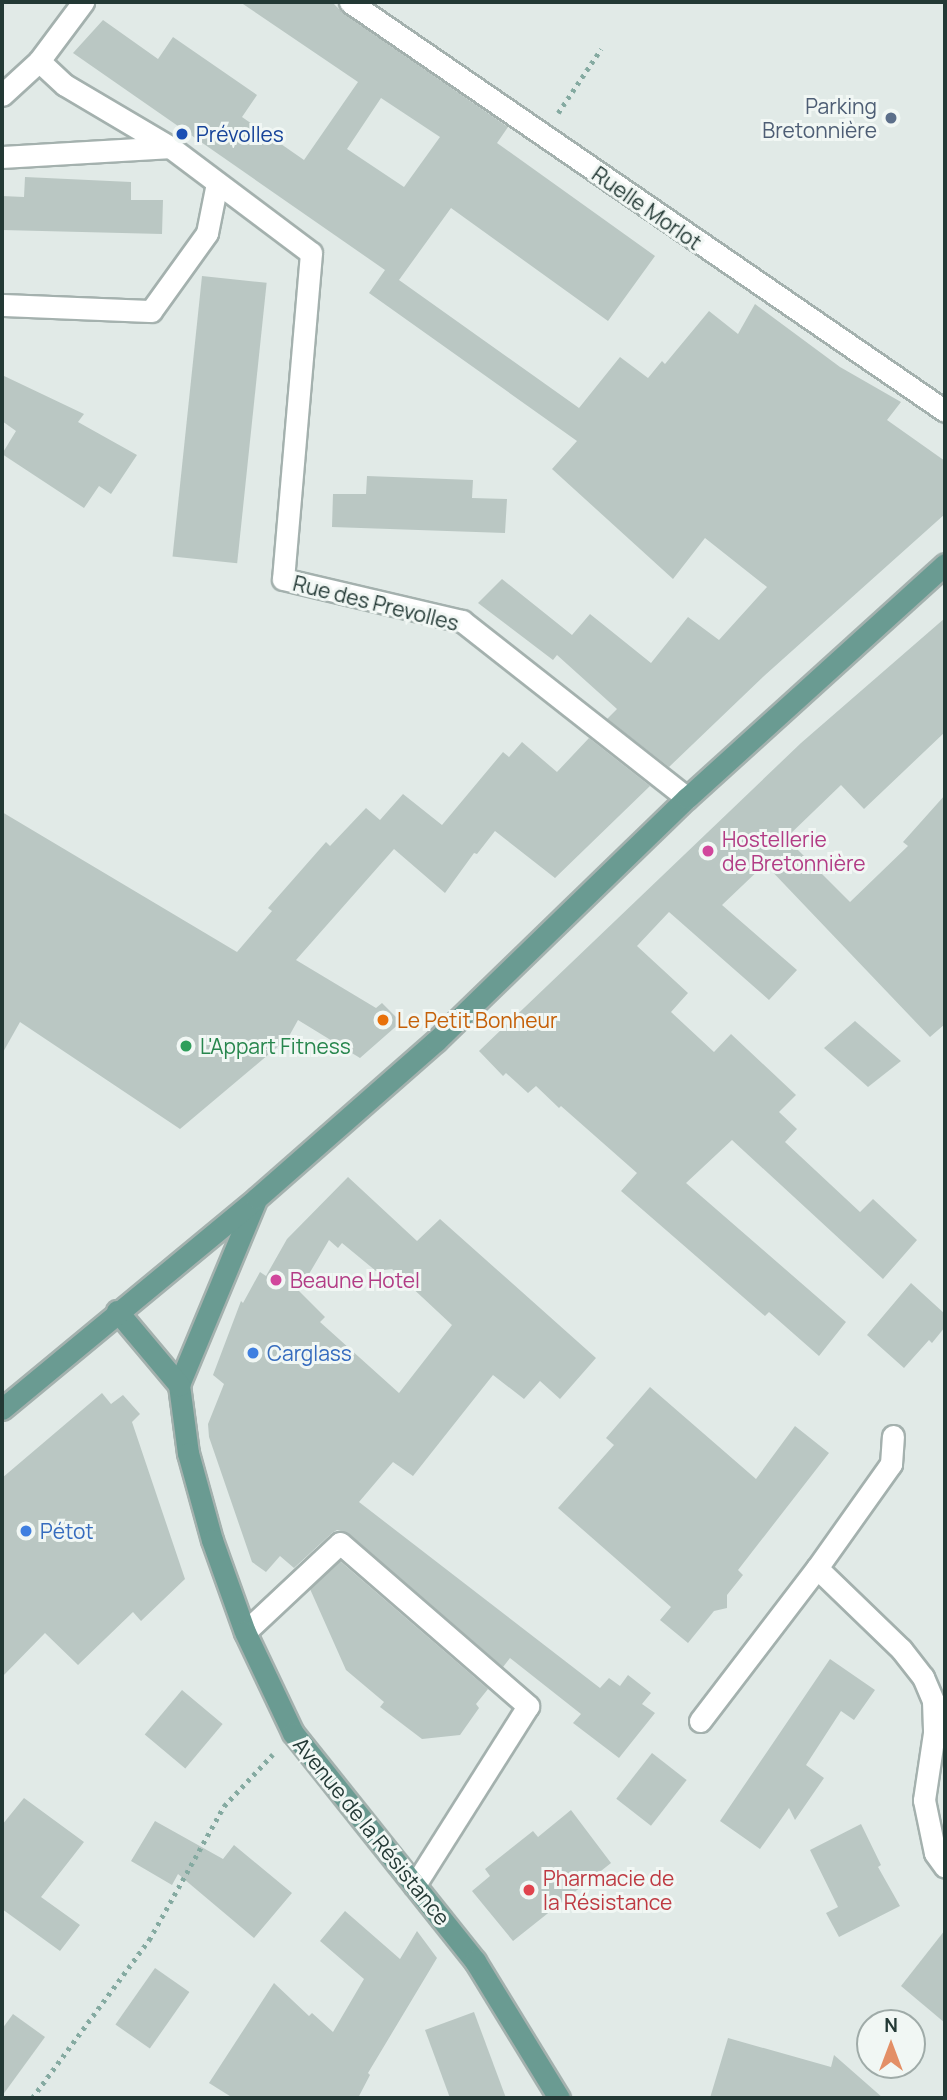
<!DOCTYPE html>
<html>
<head>
<meta charset="utf-8">
<style>
  body { margin:0 }
  #map { position:relative; width:947px; height:2100px; overflow:hidden; background:#e1eae7; font-family:Manrope,sans-serif }
  div>[style] { position:absolute }
  .building>* { inset:0; background:#bac7c3; transform-origin:0 0 }
  .path>* { height:4.5px; margin-top:-2.25px; transform-origin:0; background:repeating-linear-gradient(90deg,#85aaa1 0 3.5px,transparent 0 8.5px) }
  .roads { filter:drop-shadow(2px 0 #a4b1ae) drop-shadow(-2px 0 #a4b1ae) drop-shadow(0 2px #a4b1ae) drop-shadow(0 -2px #a4b1ae) }
  .minor>* { height:21px; margin:-10.5px; padding:0 10.5px; transform-origin:10.5px; border-radius:10.5px; background:#fff }
  .major>* { height:21px; margin:-10.5px; padding:0 10.5px; transform-origin:10.5px; border-radius:10.5px; background:#6a9b92 }
  .dots>* { width:19px; height:19px; translate:-50% -50%; box-sizing:border-box; border:4px solid #f1f7f4; border-radius:50% }
  span { translate:-50% -50%; white-space:nowrap; text-align:center; line-height:1.15; -webkit-text-stroke:6px #f1f7f4; paint-order:stroke }
  .service-label { font-size:21px; color:#4e5e75 }
  .right { translate:-100% -50%; text-align:right }
  .transit-label { font-size:21px; color:#164399 }
  .left { translate:0 -50%; text-align:left }
  .street-label { font-size:21px; color:#233935 }
  .hotel-label { font-size:21px; color:#b23c85 }
  .food-label { font-size:21px; color:#c56008 }
  .leisure-label { font-size:21px; color:#27864d }
  .shop-label { font-size:21px; color:#366cbe }
  .health-label { font-size:21px; color:#be3a42 }
  .frame { position:absolute; inset:0; border:4px solid #233935; pointer-events:none }
  .north { position:absolute; left:856px; top:2009px; width:70px; height:70px; box-sizing:border-box; background:#f1f7f4; border:2px solid #9faba8; border-radius:50%; rotate:0deg; font-size:19px; font-weight:700; line-height:28px; text-align:center; color:#233935 }
  .north::after { content:''; display:block; margin:auto; width:24px; height:32px; background:#e38f66; clip-path:polygon(50% 0,100% 100%,50% 72%,0 100%) }
</style>
</head>
<body>
<div id="map">
  <div class="building">
    <i style="clip-path:polygon(evenodd,240px 2px,332px 2px,343px 13px,508px 127px,497px 143px,655px 256px,608px 321px,451px 208px,399px 280px,579px 408px,620px 357px,648px 378px,662px 361px,665px 364px,709px 311px,738px 334px,755px 304px,840px 367px,901px 402px,887px 420px,945px 461px,945px 514px,764px 676px,669px 767px,607px 719px,617px 709px,557px 655px,553px 660px,478px 603px,502px 579px,572px 635px,590px 614px,651px 663px,688px 617px,719px 640px,767px 587px,705px 538px,673px 579px,552px 469px,577px 441px,369px 293px,385px 270px,73px 53px,103px 20px,158px 59px,173px 37px,257px 95px,242px 117px,304px 160px,358px 82px,240px 2px,381px 98px,440px 137px,404px 187px,347px 149px,381px 98px)"></i>
    <i style="clip-path:polygon(25px 177px,131px 182px,131px 200px,163px 200px,162px 234px,2px 230px,2px 196px,24px 197px)"></i>
    <i style="left:202px;top:276px;width:65px;height:282px;rotate:6deg"></i>
    <i style="clip-path:polygon(2px 375px,84px 414px,78px 422px,137px 455px,111px 494px,99px 486px,84px 508px,2px 454px,16px 431px,2px 421px)"></i>
    <i style="clip-path:polygon(367px 476px,473px 480px,472px 498px,507px 499px,505px 533px,332px 527px,333px 494px,366px 494px)"></i>
    <i style="clip-path:polygon(945px 618px,945px 732px,864px 809px,841px 785px,786px 838px,850px 902px,908px 846px,903px 842px,945px 795px,945px 1024px,930px 1037px,765px 864px,722px 905px,797px 970px,769px 1000px,669px 912px,637px 946px,688px 993px,671px 1012px,714px 1052px,731px 1034px,796px 1095px,779px 1112px,797px 1129px,785px 1142px,860px 1212px,873px 1199px,917px 1240px,883px 1279px,732px 1140px,686px 1183px,846px 1322px,819px 1356px,769px 1312px,765px 1316px,621px 1191px,637px 1173px,561px 1106px,559px 1108px,536px 1086px,528px 1093px,506px 1073px,503px 1076px,479px 1051px,801px 743px)"></i>
    <i style="clip-path:polygon(589px 738px,650px 786px,555px 878px,495px 831px,477px 854px,474px 853px,445px 893px,394px 849px,296px 960px,376px 1008px,382px 1003px,401px 1022px,360px 1058px,298px 1020px,288px 1038px,180px 1129px,20px 1022px,2px 1054px,2px 812px,237px 952px,272px 911px,268px 908px,326px 842px,330px 846px,366px 808px,380px 820px,403px 794px,442px 825px,503px 752px,509px 757px,522px 742px,557px 772px)"></i>
    <i style="clip-path:polygon(855px 1021px,901px 1061px,868px 1087px,824px 1048px)"></i>
    <i style="clip-path:polygon(evenodd,348px 1177px,417px 1241px,440px 1219px,596px 1358px,560px 1399px,540px 1381px,524px 1399px,493px 1375px,413px 1476px,393px 1462px,359px 1502px,600px 1688px,609px 1678px,620px 1686px,628px 1675px,651px 1693px,642px 1704px,655px 1713px,619px 1758px,573px 1723px,581px 1714px,510px 1658px,503px 1667px,348px 1533px,337px 1530px,332px 1533px,294px 1568px,280px 1556px,266px 1572px,252px 1562px,209px 1437px,208px 1424px,224px 1384px,213px 1375px,241px 1301px,243px 1303px,260px 1272px,266px 1276px,287px 1239px,348px 1177px,329px 1240px,338px 1248px,342px 1243px,376px 1271px,392px 1269px,452px 1325px,399px 1393px,320px 1322px,325px 1317px,299px 1291px,329px 1240px)"></i>
    <i style="clip-path:polygon(911px 1283px,945px 1314px,945px 1327px,932px 1343px,929px 1340px,904px 1368px,867px 1335px)"></i>
    <i style="clip-path:polygon(650px 1387px,756px 1479px,795px 1426px,829px 1453px,738px 1570px,743px 1575px,727px 1595px,727px 1608px,714px 1611px,688px 1643px,660px 1620px,671px 1607px,558px 1508px,614px 1445px,606px 1438px)"></i>
    <i style="clip-path:polygon(102px 1393px,111px 1404px,123px 1395px,140px 1414px,132px 1422px,185px 1579px,141px 1621px,133px 1612px,78px 1665px,45px 1633px,2px 1677px,2px 1478px)"></i>
    <i style="clip-path:polygon(340px 1561px,488px 1689px,476px 1704px,479px 1708px,460px 1735px,422px 1739px,380px 1707px,384px 1702px,346px 1670px,310px 1589px)"></i>
    <i style="clip-path:polygon(830px 1659px,875px 1690px,854px 1720px,841px 1711px,806px 1765px,824px 1778px,795px 1820px,789px 1808px,760px 1849px,720px 1821px)"></i>
    <i style="left:182px;top:1690px;width:53px;height:58px;rotate:40deg"></i>
    <i style="left:652px;top:1753px;width:44px;height:58px;rotate:38deg"></i>
    <i style="clip-path:polygon(24px 1798px,84px 1842px,41px 1897px,80px 1925px,60px 1951px,2px 1909px,2px 1825px)"></i>
    <i style="clip-path:polygon(571px 1810px,611px 1863px,513px 1941px,472px 1891px,490px 1876px,485px 1869px,533px 1831px,538px 1837px)"></i>
    <i style="clip-path:polygon(155px 1821px,223px 1859px,234px 1845px,292px 1893px,254px 1938px,178px 1874px,172px 1885px,131px 1861px)"></i>
    <i style="clip-path:polygon(861px 1824px,881px 1865px,878px 1867px,900px 1906px,839px 1937px,826px 1913px,838px 1907px,810px 1850px)"></i>
    <i style="clip-path:polygon(345px 1911px,400px 1959px,417px 1931px,437px 1958px,368px 2073px,370px 2075px,358px 2098px,233px 2098px,209px 2083px,274px 1983px,309px 2016px,312px 2013px,333px 2032px,364px 1979px,320px 1941px)"></i>
    <i style="clip-path:polygon(945px 1930px,945px 2023px,901px 1986px)"></i>
    <i style="left:155px;top:1968px;width:42px;height:69px;rotate:35deg"></i>
    <i style="clip-path:polygon(474px 2012px,506px 2098px,450px 2098px,425px 2030px)"></i>
    <i style="clip-path:polygon(13px 2014px,45px 2037px,2px 2096px,2px 2029px)"></i>
    <i style="clip-path:polygon(728px 2038px,831px 2067px,834px 2055px,883px 2098px,710px 2098px)"></i>
  </div>
  <div class="path">
    <i style="left:558px;top:113px;width:77px;rotate:-56.1deg"></i>
    <i style="left:32px;top:2098px;width:197px;rotate:-53.5deg"></i>
    <i style="left:149px;top:1940px;width:154px;rotate:-60.8deg"></i>
    <i style="left:224px;top:1806px;width:71px;rotate:-46.7deg"></i>
  </div>
  <div class="roads">
    <div class="minor">
      <i style="left:350px;top:2px;width:722px;rotate:34.5deg"></i>
      <i style="left:39px;top:61px;width:35px;rotate:43deg"></i>
      <i style="left:65px;top:85px;width:122px;rotate:30.6deg"></i>
      <i style="left:170px;top:147px;width:176px;rotate:36.9deg"></i>
      <i style="left:311px;top:253px;width:327px;rotate:94.9deg"></i>
      <i style="left:283px;top:579px;width:184px;rotate:13.2deg"></i>
      <i style="left:462px;top:621px;width:286px;rotate:38.2deg"></i>
      <i style="left:2px;top:95px;width:50px;rotate:-42.6deg"></i>
      <i style="left:39px;top:61px;width:74px;rotate:-53.3deg"></i>
      <i style="left:2px;top:157px;width:168px;rotate:-3.4deg"></i>
      <i style="left:2px;top:305px;width:149px;rotate:2.3deg"></i>
      <i style="left:151px;top:311px;width:96px;rotate:-54.3deg"></i>
      <i style="left:207px;top:233px;width:51px;rotate:-78.7deg"></i>
      <i style="left:817px;top:1568px;width:128px;rotate:-54.6deg"></i>
      <i style="left:891px;top:1464px;width:28px;rotate:-86deg"></i>
      <i style="left:245px;top:1632px;width:130px;rotate:-43.1deg"></i>
      <i style="left:340px;top:1543px;width:249px;rotate:40.9deg"></i>
      <i style="left:528px;top:1706px;width:212px;rotate:122.3deg"></i>
      <i style="left:700px;top:1721px;width:193px;rotate:-52.6deg"></i>
      <i style="left:817px;top:1568px;width:117px;rotate:44deg"></i>
      <i style="left:901px;top:1649px;width:36px;rotate:52deg"></i>
      <i style="left:923px;top:1677px;width:26px;rotate:67deg"></i>
      <i style="left:933px;top:1701px;width:32px;rotate:88deg"></i>
      <i style="left:934px;top:1733px;width:68px;rotate:98.5deg"></i>
      <i style="left:924px;top:1800px;width:54px;rotate:78.3deg"></i>
      <i style="left:935px;top:1853px;width:17px;rotate:54deg"></i>
    </div>
    <div class="major">
      <i style="left:255px;top:1202px;width:198px;rotate:112.6deg"></i>
      <i style="left:179px;top:1385px;width:69px;rotate:82.5deg"></i>
      <i style="left:188px;top:1453px;width:90px;rotate:74.6deg"></i>
      <i style="left:212px;top:1540px;width:98px;rotate:70.3deg"></i>
      <i style="left:245px;top:1632px;width:112px;rotate:64.6deg"></i>
      <i style="left:293px;top:1733px;width:292px;rotate:51.4deg"></i>
      <i style="left:475px;top:1961px;width:161px;rotate:58.5deg"></i>
      <i style="left:117px;top:1311px;width:97px;rotate:50deg"></i>
      <i style="left:2px;top:1409px;width:331px;rotate:-39.6deg"></i>
      <i style="left:257px;top:1198px;width:238px;rotate:-41.3deg"></i>
      <i style="left:436px;top:1041px;width:349px;rotate:-44.1deg"></i>
      <i style="left:687px;top:798px;width:348px;rotate:-42.2deg"></i>
    </div>
  </div>
  <div class="dots">
    <i style="left:891px;top:118px;background:#5c6f8a"></i>
    <i style="left:182px;top:134px;background:#1a4fb4"></i>
    <i style="left:708px;top:851px;background:#d1479c"></i>
    <i style="left:383px;top:1020px;background:#e8710a"></i>
    <i style="left:186px;top:1046px;background:#2e9e5b"></i>
    <i style="left:276px;top:1280px;background:#d1479c"></i>
    <i style="left:253px;top:1353px;background:#3f7fe0"></i>
    <i style="left:26px;top:1531px;background:#3f7fe0"></i>
    <i style="left:529px;top:1890px;background:#e0444e"></i>
  </div>
  <div class="service-label">
    <span class="right" style="left:877px;top:118px">Parking<br>Bretonnière</span>
  </div>
  <div class="transit-label">
    <span class="left" style="left:196px;top:134px">Prévolles</span>
  </div>
  <div class="street-label">
    <span style="left:647px;top:208px;rotate:35deg">Ruelle Morlot</span>
    <span style="left:376px;top:603px;rotate:14deg">Rue des Prevolles</span>
    <span style="left:372px;top:1831px;rotate:51deg">Avenue de la Résistance</span>
  </div>
  <div class="hotel-label">
    <span class="left" style="left:722px;top:851px">Hostellerie<br>de Bretonnière</span>
    <span class="left" style="left:290px;top:1280px">Beaune Hotel</span>
  </div>
  <div class="food-label">
    <span class="left" style="left:397px;top:1020px">Le Petit Bonheur</span>
  </div>
  <div class="leisure-label">
    <span class="left" style="left:200px;top:1046px">L'Appart Fitness</span>
  </div>
  <div class="shop-label">
    <span class="left" style="left:267px;top:1353px">Carglass</span>
    <span class="left" style="left:40px;top:1531px">Pétot</span>
  </div>
  <div class="health-label">
    <span class="left" style="left:543px;top:1890px">Pharmacie de<br>la Résistance</span>
  </div>
  <div class="frame"></div>
  <div class="north">N</div>
</div>
</body>
</html>
